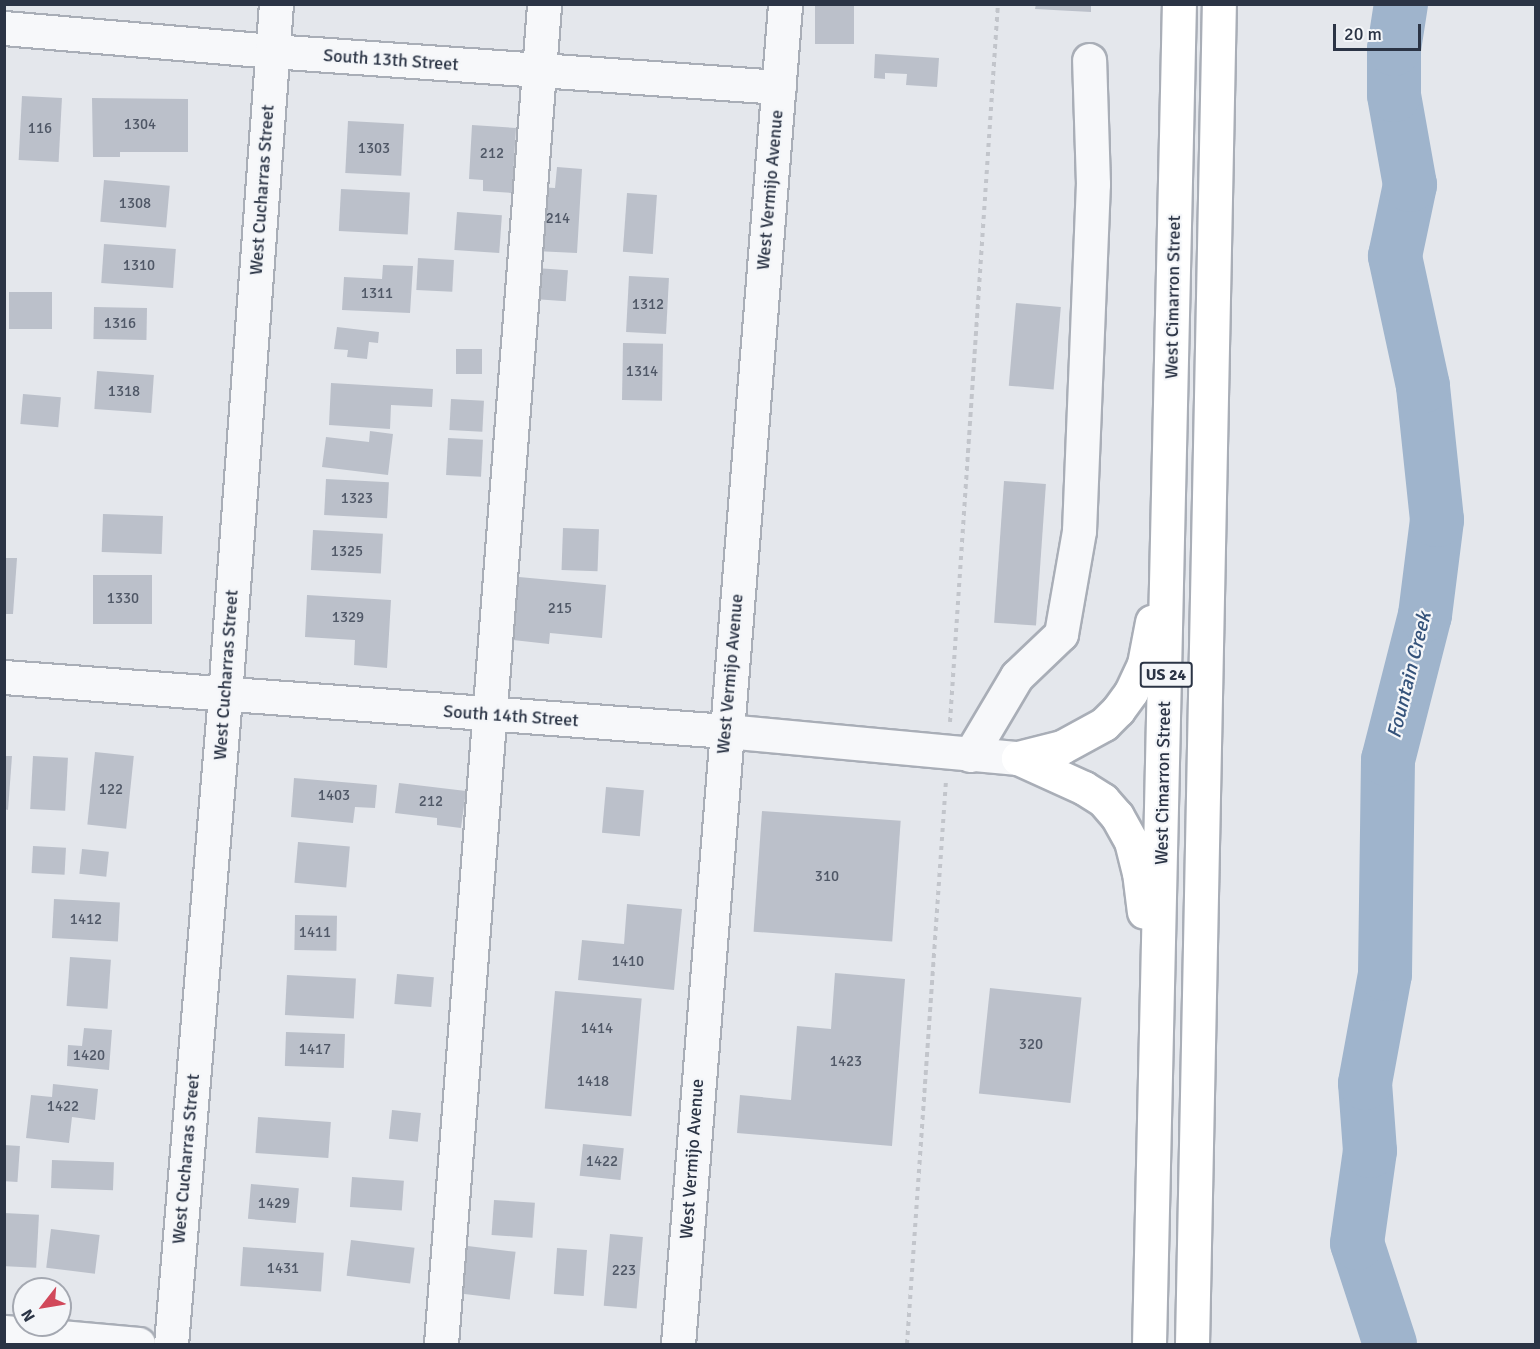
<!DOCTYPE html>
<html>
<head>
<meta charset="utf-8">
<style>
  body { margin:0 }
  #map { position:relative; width:1540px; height:1349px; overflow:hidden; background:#e4e7ec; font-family:Signika,sans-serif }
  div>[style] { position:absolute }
  .river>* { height:54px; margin:-27px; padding:0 27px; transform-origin:27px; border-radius:27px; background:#9fb4cc }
  .building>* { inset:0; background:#bbc0ca; transform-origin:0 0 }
  .path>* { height:4px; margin-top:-2px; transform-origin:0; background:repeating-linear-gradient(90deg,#c2c5cb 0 4.5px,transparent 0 9px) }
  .roads { filter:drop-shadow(2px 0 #a9aeb7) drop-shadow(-2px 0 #a9aeb7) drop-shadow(0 2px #a9aeb7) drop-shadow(0 -2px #a9aeb7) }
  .minor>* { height:33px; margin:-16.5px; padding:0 16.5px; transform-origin:16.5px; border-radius:16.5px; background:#f7f8fa }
  .highway>* { height:33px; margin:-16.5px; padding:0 16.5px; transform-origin:16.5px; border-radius:16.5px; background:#fff }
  span { translate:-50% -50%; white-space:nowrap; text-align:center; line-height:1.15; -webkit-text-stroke:4.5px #f4f6f9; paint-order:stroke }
  .number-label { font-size:15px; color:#4f5766 }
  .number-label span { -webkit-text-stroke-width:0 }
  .shield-label span { padding:2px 4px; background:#f4f6f9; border:2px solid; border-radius:4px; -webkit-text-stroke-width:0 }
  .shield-label { font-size:16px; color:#2b3445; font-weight:700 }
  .street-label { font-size:18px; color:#2b3445 }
  .water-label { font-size:20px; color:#34527a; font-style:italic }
  .frame { position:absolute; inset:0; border:6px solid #2b3445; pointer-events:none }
  .north { position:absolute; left:12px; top:1277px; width:60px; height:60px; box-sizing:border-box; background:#f4f6f9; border:2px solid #a4a8b1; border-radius:50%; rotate:239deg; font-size:16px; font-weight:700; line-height:24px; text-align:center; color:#2b3445 }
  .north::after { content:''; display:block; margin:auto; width:21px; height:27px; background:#d1495b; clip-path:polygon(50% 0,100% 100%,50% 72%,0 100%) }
  .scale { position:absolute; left:1333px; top:24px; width:88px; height:27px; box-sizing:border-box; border:3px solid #2b3445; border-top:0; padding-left:8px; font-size:18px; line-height:21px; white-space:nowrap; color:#2b3445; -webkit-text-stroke:4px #f4f6f9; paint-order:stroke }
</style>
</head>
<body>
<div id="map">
  <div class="river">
    <i style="left:1390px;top:1344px;width:106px;rotate:-108.1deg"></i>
    <i style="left:1357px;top:1243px;width:93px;rotate:-82deg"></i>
    <i style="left:1370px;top:1151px;width:68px;rotate:-94.2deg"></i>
    <i style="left:1365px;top:1083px;width:111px;rotate:-79.6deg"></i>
    <i style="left:1385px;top:974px;width:214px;rotate:-89.2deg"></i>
    <i style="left:1388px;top:760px;width:150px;rotate:-75.7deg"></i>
    <i style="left:1425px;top:615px;width:96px;rotate:-82.8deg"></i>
    <i style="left:1437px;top:520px;width:135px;rotate:-96deg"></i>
    <i style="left:1423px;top:386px;width:133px;rotate:-102.2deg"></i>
    <i style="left:1395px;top:256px;width:73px;rotate:-78.1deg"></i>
    <i style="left:1410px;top:185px;width:91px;rotate:-100.1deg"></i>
    <i style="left:1394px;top:95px;width:46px;rotate:-90deg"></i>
    <i style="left:1394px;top:49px;width:46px;rotate:-81.2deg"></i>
  </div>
  <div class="building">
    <i style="left:815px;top:4px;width:39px;height:40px"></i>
    <i style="clip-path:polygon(1036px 4px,1091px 4px,1091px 12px,1035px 9px)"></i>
    <i style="clip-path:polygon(875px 54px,939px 58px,937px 87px,906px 85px,907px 74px,885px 73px,885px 79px,874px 78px)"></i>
    <i style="left:22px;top:96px;width:40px;height:64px;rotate:3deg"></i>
    <i style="clip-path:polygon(92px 98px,188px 99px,188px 152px,120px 152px,120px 157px,93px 157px)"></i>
    <i style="left:348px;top:121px;width:56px;height:52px;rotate:3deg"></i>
    <i style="clip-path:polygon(472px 125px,516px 128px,512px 193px,483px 191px,483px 180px,469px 179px)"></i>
    <i style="clip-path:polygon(557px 167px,582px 169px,577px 253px,535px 251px,538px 187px,555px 188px)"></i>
    <i style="left:104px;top:180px;width:66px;height:42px;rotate:5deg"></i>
    <i style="left:341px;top:189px;width:69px;height:42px;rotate:3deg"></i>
    <i style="left:627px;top:193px;width:30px;height:59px;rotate:4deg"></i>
    <i style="left:457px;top:212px;width:45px;height:38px;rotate:4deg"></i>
    <i style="left:104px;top:244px;width:72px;height:39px;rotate:4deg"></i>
    <i style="left:418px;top:258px;width:36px;height:32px;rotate:3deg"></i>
    <i style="clip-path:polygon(383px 265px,413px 266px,410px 313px,342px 310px,344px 277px,382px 279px)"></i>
    <i style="left:536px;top:268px;width:32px;height:31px;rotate:4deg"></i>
    <i style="left:629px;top:276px;width:40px;height:56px;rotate:3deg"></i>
    <i style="left:52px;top:292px;width:37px;height:43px;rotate:90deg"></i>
    <i style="left:1016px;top:303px;width:45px;height:83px;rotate:5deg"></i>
    <i style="left:94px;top:307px;width:53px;height:32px;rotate:1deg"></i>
    <i style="clip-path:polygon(337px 327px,379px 332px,378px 343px,369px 342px,367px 359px,347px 357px,348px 350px,334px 349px)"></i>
    <i style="left:623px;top:343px;width:40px;height:57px;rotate:1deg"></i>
    <i style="left:456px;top:349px;width:26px;height:25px"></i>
    <i style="left:97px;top:371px;width:57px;height:38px;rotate:4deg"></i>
    <i style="clip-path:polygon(331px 383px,433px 389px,432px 407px,391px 405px,390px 429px,329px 425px)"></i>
    <i style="left:23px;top:394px;width:38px;height:30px;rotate:5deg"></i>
    <i style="left:451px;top:399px;width:33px;height:31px;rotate:3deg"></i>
    <i style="clip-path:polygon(370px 431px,393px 434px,388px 475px,322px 467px,326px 437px,369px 442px)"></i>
    <i style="left:448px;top:438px;width:35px;height:37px;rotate:3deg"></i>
    <i style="left:326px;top:479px;width:63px;height:36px;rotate:3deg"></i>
    <i style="left:1004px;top:481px;width:42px;height:142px;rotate:4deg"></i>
    <i style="left:103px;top:514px;width:60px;height:38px;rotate:2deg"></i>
    <i style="left:563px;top:528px;width:36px;height:42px;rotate:2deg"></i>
    <i style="left:313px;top:530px;width:70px;height:40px;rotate:3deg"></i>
    <i style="clip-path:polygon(4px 558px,17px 558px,13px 614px,4px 614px)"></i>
    <i style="left:93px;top:575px;width:59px;height:49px"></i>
    <i style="clip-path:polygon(519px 577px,606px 585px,602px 638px,550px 633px,549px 644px,513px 640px)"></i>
    <i style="clip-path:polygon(307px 595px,391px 600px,387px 668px,354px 665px,355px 640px,305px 637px)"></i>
    <i style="left:95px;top:752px;width:39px;height:73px;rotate:6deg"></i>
    <i style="clip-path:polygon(4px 756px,12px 756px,8px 810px,4px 809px)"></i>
    <i style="left:33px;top:756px;width:35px;height:53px;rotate:3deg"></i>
    <i style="clip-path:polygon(294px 778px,377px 785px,375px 808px,355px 807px,353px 823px,291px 817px)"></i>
    <i style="clip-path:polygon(399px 783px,466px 791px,461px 828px,437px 825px,437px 818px,395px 813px)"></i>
    <i style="left:606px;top:787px;width:38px;height:46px;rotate:5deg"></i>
    <i style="left:762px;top:811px;width:139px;height:121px;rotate:4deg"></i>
    <i style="left:298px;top:842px;width:52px;height:41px;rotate:5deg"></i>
    <i style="left:33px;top:846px;width:33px;height:27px;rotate:3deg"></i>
    <i style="left:82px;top:849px;width:27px;height:25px;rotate:6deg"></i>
    <i style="left:54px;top:899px;width:66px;height:39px;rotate:3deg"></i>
    <i style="clip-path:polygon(627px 904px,682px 909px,674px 990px,578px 980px,582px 940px,624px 944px)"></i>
    <i style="left:295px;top:915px;width:42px;height:35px;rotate:1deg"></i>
    <i style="left:70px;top:957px;width:41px;height:49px;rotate:4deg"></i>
    <i style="clip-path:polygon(835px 973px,905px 979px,892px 1146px,737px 1133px,740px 1095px,791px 1100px,797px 1026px,831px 1029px)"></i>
    <i style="left:397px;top:974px;width:37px;height:30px;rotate:5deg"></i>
    <i style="left:287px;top:975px;width:69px;height:40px;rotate:3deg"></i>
    <i style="left:990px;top:988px;width:92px;height:106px;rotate:6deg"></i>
    <i style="left:555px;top:991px;width:87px;height:118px;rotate:5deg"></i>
    <i style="clip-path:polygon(84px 1028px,112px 1030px,109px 1070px,67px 1066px,68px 1045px,82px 1046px)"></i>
    <i style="left:286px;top:1032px;width:59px;height:34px;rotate:2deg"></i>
    <i style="clip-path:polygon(53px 1084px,98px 1089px,95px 1120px,72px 1117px,69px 1143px,26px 1138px,31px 1095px,52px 1097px)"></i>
    <i style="left:392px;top:1110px;width:29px;height:29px;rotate:6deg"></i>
    <i style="left:258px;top:1117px;width:73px;height:36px;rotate:4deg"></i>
    <i style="left:583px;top:1144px;width:41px;height:32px;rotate:6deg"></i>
    <i style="left:4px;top:1145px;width:16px;height:36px;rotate:4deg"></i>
    <i style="left:52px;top:1160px;width:62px;height:28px;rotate:2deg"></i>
    <i style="left:352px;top:1177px;width:52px;height:30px;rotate:4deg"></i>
    <i style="left:251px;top:1184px;width:48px;height:35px;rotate:5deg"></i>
    <i style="left:494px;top:1200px;width:41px;height:35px;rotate:4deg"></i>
    <i style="left:4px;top:1213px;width:35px;height:53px;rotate:3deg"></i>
    <i style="left:51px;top:1229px;width:49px;height:39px;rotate:7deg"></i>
    <i style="left:610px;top:1234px;width:33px;height:72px;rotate:5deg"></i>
    <i style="left:351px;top:1240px;width:64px;height:36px;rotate:7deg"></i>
    <i style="left:460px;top:1245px;width:56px;height:48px;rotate:7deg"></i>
    <i style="left:243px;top:1247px;width:81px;height:39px;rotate:4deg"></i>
    <i style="left:557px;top:1248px;width:30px;height:46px;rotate:4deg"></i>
  </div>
  <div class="path">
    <i style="left:950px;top:722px;width:720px;rotate:-86.18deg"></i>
    <i style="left:907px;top:1344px;width:564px;rotate:-86.04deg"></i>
  </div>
  <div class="roads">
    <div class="minor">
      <i style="left:4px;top:28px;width:269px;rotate:4.9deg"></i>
      <i style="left:272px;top:51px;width:508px;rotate:4.06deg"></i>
      <i style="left:4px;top:677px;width:724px;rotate:4.28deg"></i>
      <i style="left:726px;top:731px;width:293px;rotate:5.3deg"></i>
      <i style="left:970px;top:755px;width:92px;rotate:-59.3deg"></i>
      <i style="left:1017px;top:676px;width:61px;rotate:-43.7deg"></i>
      <i style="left:1061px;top:634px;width:105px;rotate:-80.1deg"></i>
      <i style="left:1079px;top:531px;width:347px;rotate:-87.7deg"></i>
      <i style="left:1093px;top:184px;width:124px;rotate:-91.8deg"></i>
      <i style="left:4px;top:1332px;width:135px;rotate:5.1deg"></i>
      <i style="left:171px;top:1344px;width:651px;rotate:-85.24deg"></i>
      <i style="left:225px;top:695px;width:693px;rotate:-85.78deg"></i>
      <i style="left:441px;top:1344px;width:1344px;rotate:-85.6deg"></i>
      <i style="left:678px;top:1344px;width:1344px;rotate:-85.43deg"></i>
    </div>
    <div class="highway">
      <i style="left:1018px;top:758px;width:72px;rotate:24.4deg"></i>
      <i style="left:1084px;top:788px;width:22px;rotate:32deg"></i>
      <i style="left:1103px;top:800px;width:21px;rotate:49deg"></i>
      <i style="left:1117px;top:816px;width:29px;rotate:61deg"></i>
      <i style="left:1131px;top:841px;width:32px;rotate:76deg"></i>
      <i style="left:1139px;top:872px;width:40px;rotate:82.9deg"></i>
      <i style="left:1018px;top:758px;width:45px;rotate:-14deg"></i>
      <i style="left:1062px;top:747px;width:48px;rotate:-28.7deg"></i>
      <i style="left:1104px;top:724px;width:20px;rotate:-45deg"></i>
      <i style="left:1118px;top:710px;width:22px;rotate:-54deg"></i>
      <i style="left:1131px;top:692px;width:31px;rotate:-65deg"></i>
      <i style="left:1144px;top:664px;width:43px;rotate:-79.2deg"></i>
      <i style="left:1149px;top:1344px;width:1340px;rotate:-88.72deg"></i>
      <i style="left:1192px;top:1344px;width:1340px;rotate:-88.85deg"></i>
    </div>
  </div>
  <div class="number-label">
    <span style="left:140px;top:125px">1304</span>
    <span style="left:40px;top:129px">116</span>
    <span style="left:374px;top:149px">1303</span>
    <span style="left:492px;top:154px">212</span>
    <span style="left:135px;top:204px">1308</span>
    <span style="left:558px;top:219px">214</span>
    <span style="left:139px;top:266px">1310</span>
    <span style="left:377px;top:294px">1311</span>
    <span style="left:648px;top:305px">1312</span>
    <span style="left:120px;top:324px">1316</span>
    <span style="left:642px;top:372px">1314</span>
    <span style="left:124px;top:392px">1318</span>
    <span style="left:357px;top:499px">1323</span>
    <span style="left:347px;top:552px">1325</span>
    <span style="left:123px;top:599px">1330</span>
    <span style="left:560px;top:609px">215</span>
    <span style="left:348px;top:618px">1329</span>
    <span style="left:111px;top:790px">122</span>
    <span style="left:334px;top:796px">1403</span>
    <span style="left:431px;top:802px">212</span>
    <span style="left:827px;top:877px">310</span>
    <span style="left:86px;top:920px">1412</span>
    <span style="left:315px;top:933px">1411</span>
    <span style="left:628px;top:962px">1410</span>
    <span style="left:597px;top:1029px">1414</span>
    <span style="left:1031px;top:1045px">320</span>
    <span style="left:315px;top:1050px">1417</span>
    <span style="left:89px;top:1056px">1420</span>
    <span style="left:846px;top:1062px">1423</span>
    <span style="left:593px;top:1082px">1418</span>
    <span style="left:63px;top:1107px">1422</span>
    <span style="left:602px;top:1162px">1422</span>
    <span style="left:274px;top:1204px">1429</span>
    <span style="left:283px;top:1269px">1431</span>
    <span style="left:624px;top:1271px">223</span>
  </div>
  <div class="shield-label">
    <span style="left:1166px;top:675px">US 24</span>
  </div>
  <div class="street-label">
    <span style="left:391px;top:60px;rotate:4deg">South 13th Street</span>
    <span style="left:262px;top:190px;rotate:-86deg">West Cucharras Street</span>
    <span style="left:770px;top:190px;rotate:-85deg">West Vermijo Avenue</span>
    <span style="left:1173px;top:297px;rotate:-89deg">West Cimarron Street</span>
    <span style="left:730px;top:674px;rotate:-85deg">West Vermijo Avenue</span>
    <span style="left:226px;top:675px;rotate:-86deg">West Cucharras Street</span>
    <span style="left:511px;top:716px;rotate:4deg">South 14th Street</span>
    <span style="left:1163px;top:783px;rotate:-89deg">West Cimarron Street</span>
    <span style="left:186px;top:1159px;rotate:-85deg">West Cucharras Street</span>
    <span style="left:692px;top:1159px;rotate:-86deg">West Vermijo Avenue</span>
  </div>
  <div class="water-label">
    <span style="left:1409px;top:675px;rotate:-76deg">Fountain Creek</span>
  </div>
  <div class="frame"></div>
  <div class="north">N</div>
  <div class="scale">20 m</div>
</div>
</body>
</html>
